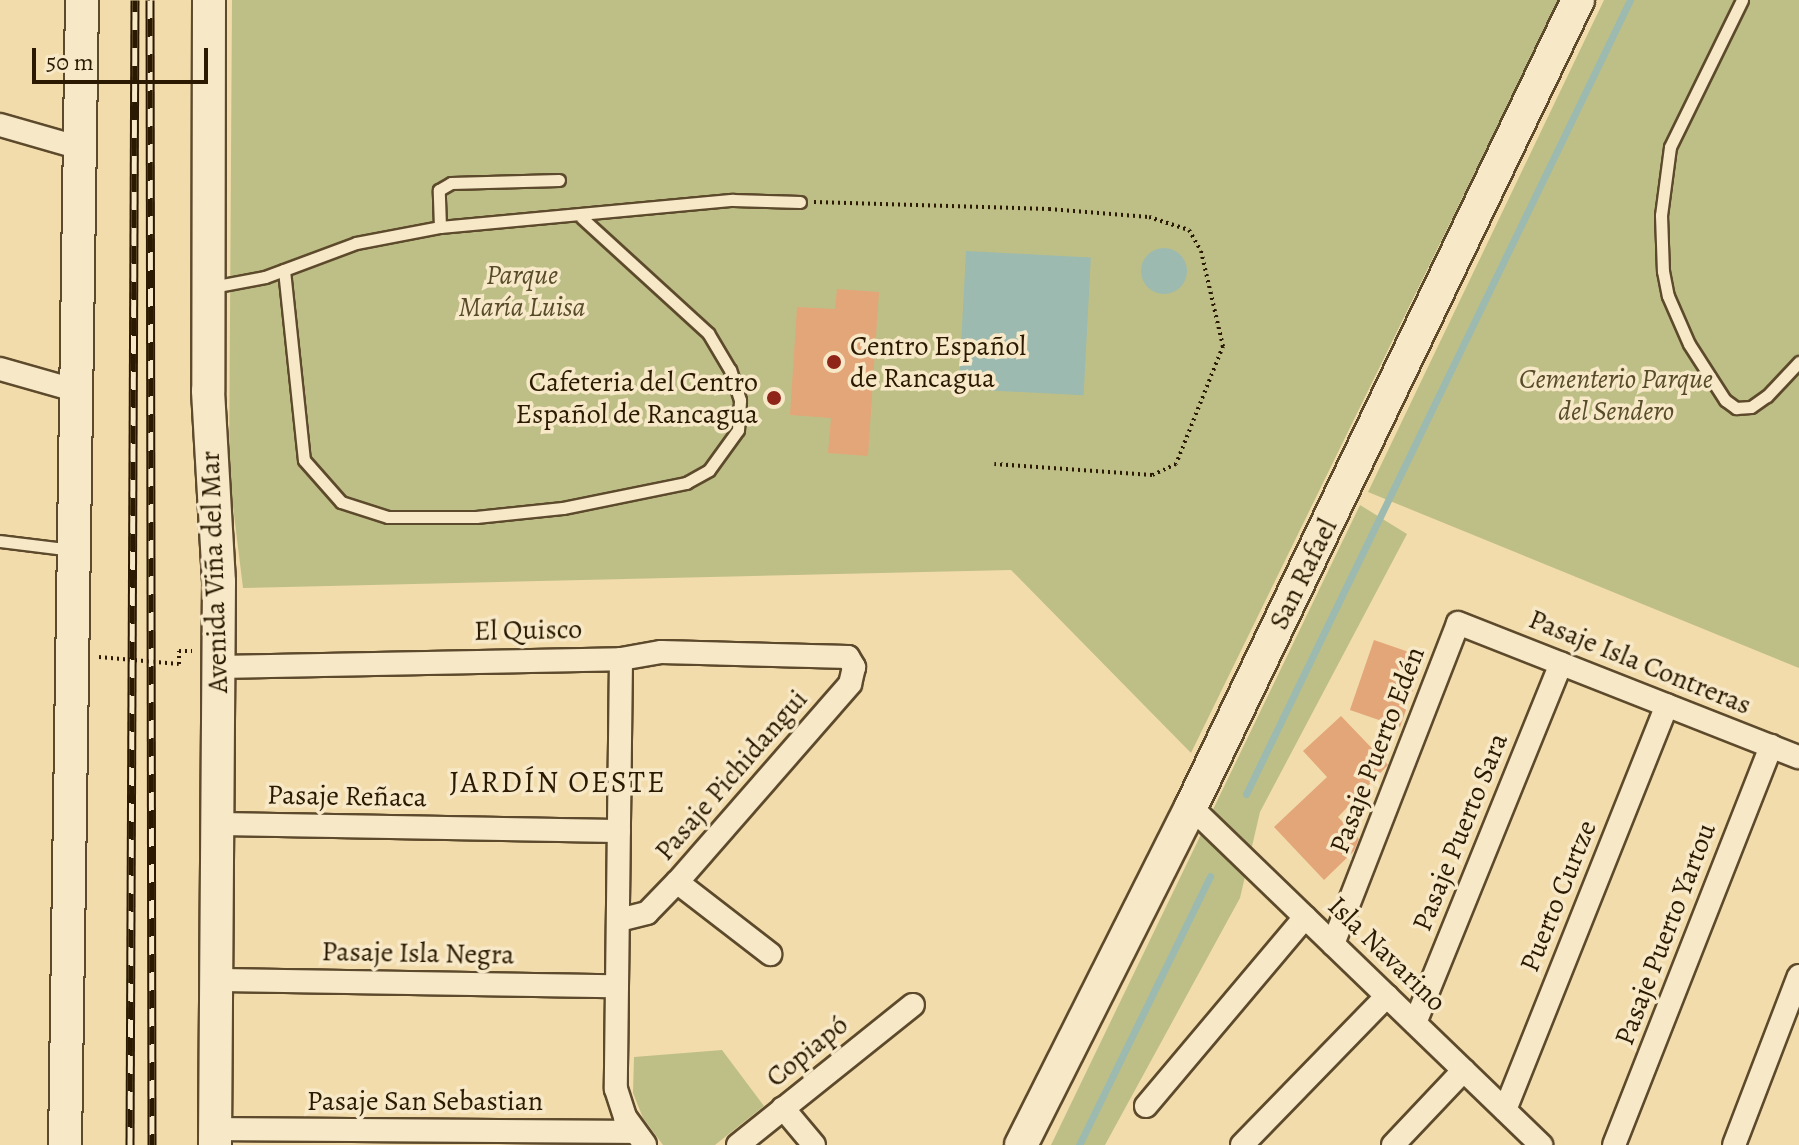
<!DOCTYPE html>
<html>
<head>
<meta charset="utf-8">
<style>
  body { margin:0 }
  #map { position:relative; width:1799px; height:1145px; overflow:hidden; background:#f3dcab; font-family:Alegreya,serif }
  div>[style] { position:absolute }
  .green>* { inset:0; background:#bebf87 }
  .water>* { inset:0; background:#9cbaaf; transform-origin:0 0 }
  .round { border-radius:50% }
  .stream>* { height:7px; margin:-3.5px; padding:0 3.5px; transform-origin:3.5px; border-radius:3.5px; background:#9cbaaf }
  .building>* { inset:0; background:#e3a678; transform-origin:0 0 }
  .path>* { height:4px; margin-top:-2px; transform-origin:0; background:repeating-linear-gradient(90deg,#2b1a01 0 2px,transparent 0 6px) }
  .roads { filter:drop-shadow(2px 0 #5d4a2c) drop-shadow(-2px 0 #5d4a2c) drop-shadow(0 2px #5d4a2c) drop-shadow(0 -2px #5d4a2c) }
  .lane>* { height:11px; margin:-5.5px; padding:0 5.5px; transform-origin:5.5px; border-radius:5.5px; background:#f7e8c8 }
  .street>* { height:22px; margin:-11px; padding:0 11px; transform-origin:11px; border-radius:11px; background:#f7e8c8 }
  .secondary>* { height:32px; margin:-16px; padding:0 16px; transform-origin:16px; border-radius:16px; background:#f7e8c8 }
  .rail>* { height:9px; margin-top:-4.5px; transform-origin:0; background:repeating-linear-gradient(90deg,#f7e8c8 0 18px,#2b1a01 0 36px); box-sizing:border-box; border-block:2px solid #2b1a01 }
  .dots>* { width:22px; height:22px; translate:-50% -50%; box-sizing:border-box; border:4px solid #f7e8c8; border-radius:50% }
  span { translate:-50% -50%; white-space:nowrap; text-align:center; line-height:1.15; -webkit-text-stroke:7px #f7e8c8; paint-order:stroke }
  .park-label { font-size:28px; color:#574c29; font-style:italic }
  .poi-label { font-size:28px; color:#2b1a01 }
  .left { translate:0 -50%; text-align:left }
  .right { translate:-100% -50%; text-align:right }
  .street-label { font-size:28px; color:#2b1a01 }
  .neighbourhood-label { font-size:30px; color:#2b1a01; letter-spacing:2px }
  .scale { position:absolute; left:32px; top:48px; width:176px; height:36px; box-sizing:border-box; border:4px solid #2b1a01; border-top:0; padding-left:10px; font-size:24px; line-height:28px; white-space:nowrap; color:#2b1a01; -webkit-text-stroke:6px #f7e8c8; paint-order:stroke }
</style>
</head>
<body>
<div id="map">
  <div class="green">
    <i style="clip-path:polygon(232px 0,1559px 0,1191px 753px,1011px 570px,243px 588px,229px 474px)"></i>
    <i style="clip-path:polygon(1604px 0,1799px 0,1799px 668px,1368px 492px)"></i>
    <i style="clip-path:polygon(1360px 505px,1407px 534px,1260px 812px,1240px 898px,1105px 1145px,1051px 1145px)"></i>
    <i style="clip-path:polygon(722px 1050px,764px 1106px,715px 1145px,663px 1145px,643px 1118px,633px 1093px,634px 1057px)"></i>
  </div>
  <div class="water">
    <i class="round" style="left:1141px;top:248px;width:46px;height:46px"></i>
    <i style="left:966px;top:251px;width:125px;height:138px;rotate:3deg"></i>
  </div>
  <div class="stream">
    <i style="left:1246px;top:794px;width:882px;rotate:-64.19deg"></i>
    <i style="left:1079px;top:1145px;width:299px;rotate:-64deg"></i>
  </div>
  <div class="building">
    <i style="clip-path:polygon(837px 289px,879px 292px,868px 456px,828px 453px,831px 418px,790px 415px,797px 307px,835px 309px)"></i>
    <i style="left:1374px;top:640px;width:53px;height:74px;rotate:19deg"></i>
    <i style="clip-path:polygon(1341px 716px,1388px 765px,1338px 817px,1359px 839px,1354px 851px,1324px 880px,1274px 827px,1327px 777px,1303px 751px)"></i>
  </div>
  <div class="path">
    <i style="left:814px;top:202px;width:235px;rotate:1.7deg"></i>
    <i style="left:1049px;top:209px;width:100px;rotate:4.6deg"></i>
    <i style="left:1149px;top:217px;width:42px;rotate:18deg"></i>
    <i style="left:1189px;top:230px;width:24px;rotate:60deg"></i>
    <i style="left:1201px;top:251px;width:98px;rotate:77deg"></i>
    <i style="left:1223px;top:346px;width:127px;rotate:111.7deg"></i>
    <i style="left:1176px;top:464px;width:26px;rotate:155deg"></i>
    <i style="left:1152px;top:475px;width:158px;rotate:-176deg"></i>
    <i style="left:99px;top:657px;width:80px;rotate:5deg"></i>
    <i style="left:179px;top:664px;width:13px;rotate:-90deg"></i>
    <i style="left:179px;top:651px;width:13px"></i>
  </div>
  <div class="roads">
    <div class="lane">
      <i style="left:1742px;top:0;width:164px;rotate:116.1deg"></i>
      <i style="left:1670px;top:147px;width:69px;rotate:97.5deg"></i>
      <i style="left:1661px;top:215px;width:56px;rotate:88deg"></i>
      <i style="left:1663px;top:271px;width:25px;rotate:79deg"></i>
      <i style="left:1668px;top:296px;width:52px;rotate:66.4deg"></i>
      <i style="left:1689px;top:344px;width:67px;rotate:57.3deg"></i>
      <i style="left:1725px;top:400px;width:14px;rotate:36deg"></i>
      <i style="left:1736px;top:408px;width:15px;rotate:-4deg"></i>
      <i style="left:1751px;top:407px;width:19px;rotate:-35deg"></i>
      <i style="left:1767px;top:396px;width:47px;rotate:-46.7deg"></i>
      <i style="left:440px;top:227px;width:37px;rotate:-92deg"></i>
      <i style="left:439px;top:190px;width:14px;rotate:-30deg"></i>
      <i style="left:451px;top:183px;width:108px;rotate:-1.6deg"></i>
      <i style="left:284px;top:270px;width:191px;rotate:84deg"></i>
      <i style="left:304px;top:460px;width:56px;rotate:48.6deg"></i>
      <i style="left:341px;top:502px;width:49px;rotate:17.7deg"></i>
      <i style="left:388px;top:517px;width:88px"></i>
      <i style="left:476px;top:517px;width:87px;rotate:-5.9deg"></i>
      <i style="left:563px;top:508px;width:126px;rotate:-11.5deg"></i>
      <i style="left:686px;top:483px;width:26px;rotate:-29deg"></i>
      <i style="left:709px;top:470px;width:49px;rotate:-54.1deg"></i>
      <i style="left:738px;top:430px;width:30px;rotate:-86deg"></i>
      <i style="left:740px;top:400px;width:32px;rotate:-108deg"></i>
      <i style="left:730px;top:370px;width:43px;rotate:-120.7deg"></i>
      <i style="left:708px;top:333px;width:171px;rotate:-137.6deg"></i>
      <i style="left:212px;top:287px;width:54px;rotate:-10.7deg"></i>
      <i style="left:265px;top:277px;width:97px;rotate:-20.5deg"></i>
      <i style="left:356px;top:243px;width:86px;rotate:-10.8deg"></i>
      <i style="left:440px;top:227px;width:294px;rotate:-5.3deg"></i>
      <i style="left:733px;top:200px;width:67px;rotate:1.7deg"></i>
      <i style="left:0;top:541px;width:74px;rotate:7deg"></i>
    </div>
    <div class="street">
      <i style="left:0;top:125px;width:83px;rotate:16deg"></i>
      <i style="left:0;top:369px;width:77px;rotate:15.8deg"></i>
      <i style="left:621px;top:659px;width:430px;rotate:90.7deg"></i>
      <i style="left:616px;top:1089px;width:29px;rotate:72deg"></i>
      <i style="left:625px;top:1117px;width:34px;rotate:54deg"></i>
      <i style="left:219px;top:667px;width:402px;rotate:-1.1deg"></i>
      <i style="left:621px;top:659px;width:41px;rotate:-9.9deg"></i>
      <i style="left:661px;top:652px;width:187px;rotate:1.5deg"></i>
      <i style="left:848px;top:657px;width:12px;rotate:59deg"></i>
      <i style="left:854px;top:667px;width:17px;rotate:103deg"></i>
      <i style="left:850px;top:684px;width:263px;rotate:131.1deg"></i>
      <i style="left:677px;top:882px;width:43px;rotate:134.1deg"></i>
      <i style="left:647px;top:913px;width:29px;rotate:166deg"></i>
      <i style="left:1191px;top:807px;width:487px;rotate:44deg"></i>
      <i style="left:218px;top:824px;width:401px;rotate:1deg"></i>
      <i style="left:677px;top:882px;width:118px;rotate:37.7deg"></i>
      <i style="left:1333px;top:944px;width:344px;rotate:-68.7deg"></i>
      <i style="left:1458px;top:623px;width:366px;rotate:21.5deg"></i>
      <i style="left:217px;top:980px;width:400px;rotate:0.9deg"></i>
      <i style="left:1415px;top:1023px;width:388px;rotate:-67.9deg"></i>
      <i style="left:1146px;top:1106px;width:247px;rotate:-49.9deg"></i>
      <i style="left:783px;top:1108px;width:48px;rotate:50deg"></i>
      <i style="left:1505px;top:1110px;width:436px;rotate:-68.2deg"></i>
      <i style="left:216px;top:1129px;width:418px;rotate:0.4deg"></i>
      <i style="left:738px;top:1145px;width:224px;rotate:-38.7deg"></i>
      <i style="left:1242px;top:1145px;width:208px;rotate:-45.8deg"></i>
      <i style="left:1393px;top:1145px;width:103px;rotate:-46.6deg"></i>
      <i style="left:1614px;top:1145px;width:429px;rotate:-68.5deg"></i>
      <i style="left:1734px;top:1145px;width:181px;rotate:-69deg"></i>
    </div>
    <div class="secondary">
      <i style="left:209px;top:0;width:391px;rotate:90.1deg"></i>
      <i style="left:208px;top:391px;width:191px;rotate:86.7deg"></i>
      <i style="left:219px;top:582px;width:563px;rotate:90.41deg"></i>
      <i style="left:65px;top:1145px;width:1145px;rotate:-89.15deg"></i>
      <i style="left:1021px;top:1145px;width:378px;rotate:-63.3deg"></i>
      <i style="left:1191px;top:807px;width:895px;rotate:-64.38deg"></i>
    </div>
  </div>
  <div class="rail">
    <i style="left:150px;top:0;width:1145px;rotate:89.9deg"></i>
    <i style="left:130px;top:1145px;width:1145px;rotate:-89.75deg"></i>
  </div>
  <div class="dots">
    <i style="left:834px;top:362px;background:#8f2418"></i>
    <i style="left:774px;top:398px;background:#8f2418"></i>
  </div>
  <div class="park-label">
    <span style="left:522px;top:291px">Parque<br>María Luisa</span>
    <span style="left:1616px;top:395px">Cementerio Parque<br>del Sendero</span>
  </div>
  <div class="poi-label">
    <span class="left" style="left:850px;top:362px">Centro Español<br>de Rancagua</span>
    <span class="right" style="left:758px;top:398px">Cafeteria del Centro<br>Español de Rancagua</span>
  </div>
  <div class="street-label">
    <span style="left:214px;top:572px;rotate:-92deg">Avenida Viña del Mar</span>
    <span style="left:1303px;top:574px;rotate:-64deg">San Rafael</span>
    <span style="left:528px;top:630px;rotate:-1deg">El Quisco</span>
    <span style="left:1640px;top:662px;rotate:22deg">Pasaje Isla Contreras</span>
    <span style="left:1377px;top:750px;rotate:-69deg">Pasaje Puerto Edén</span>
    <span style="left:731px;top:775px;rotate:-49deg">Pasaje Pichidangui</span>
    <span style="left:347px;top:796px;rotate:1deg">Pasaje Reñaca</span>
    <span style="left:1460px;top:832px;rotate:-68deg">Pasaje Puerto Sara</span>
    <span style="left:1558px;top:896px;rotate:-68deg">Puerto Curtze</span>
    <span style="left:1665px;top:934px;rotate:-69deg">Pasaje Puerto Yartou</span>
    <span style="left:418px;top:953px;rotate:1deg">Pasaje Isla Negra</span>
    <span style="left:1387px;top:954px;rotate:44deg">Isla Navarino</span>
    <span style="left:807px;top:1051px;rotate:-39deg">Copiapó</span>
    <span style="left:425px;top:1101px">Pasaje San Sebastian</span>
  </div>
  <div class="neighbourhood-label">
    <span style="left:558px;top:782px">JARDÍN OESTE</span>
  </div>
  <div class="scale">50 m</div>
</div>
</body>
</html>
